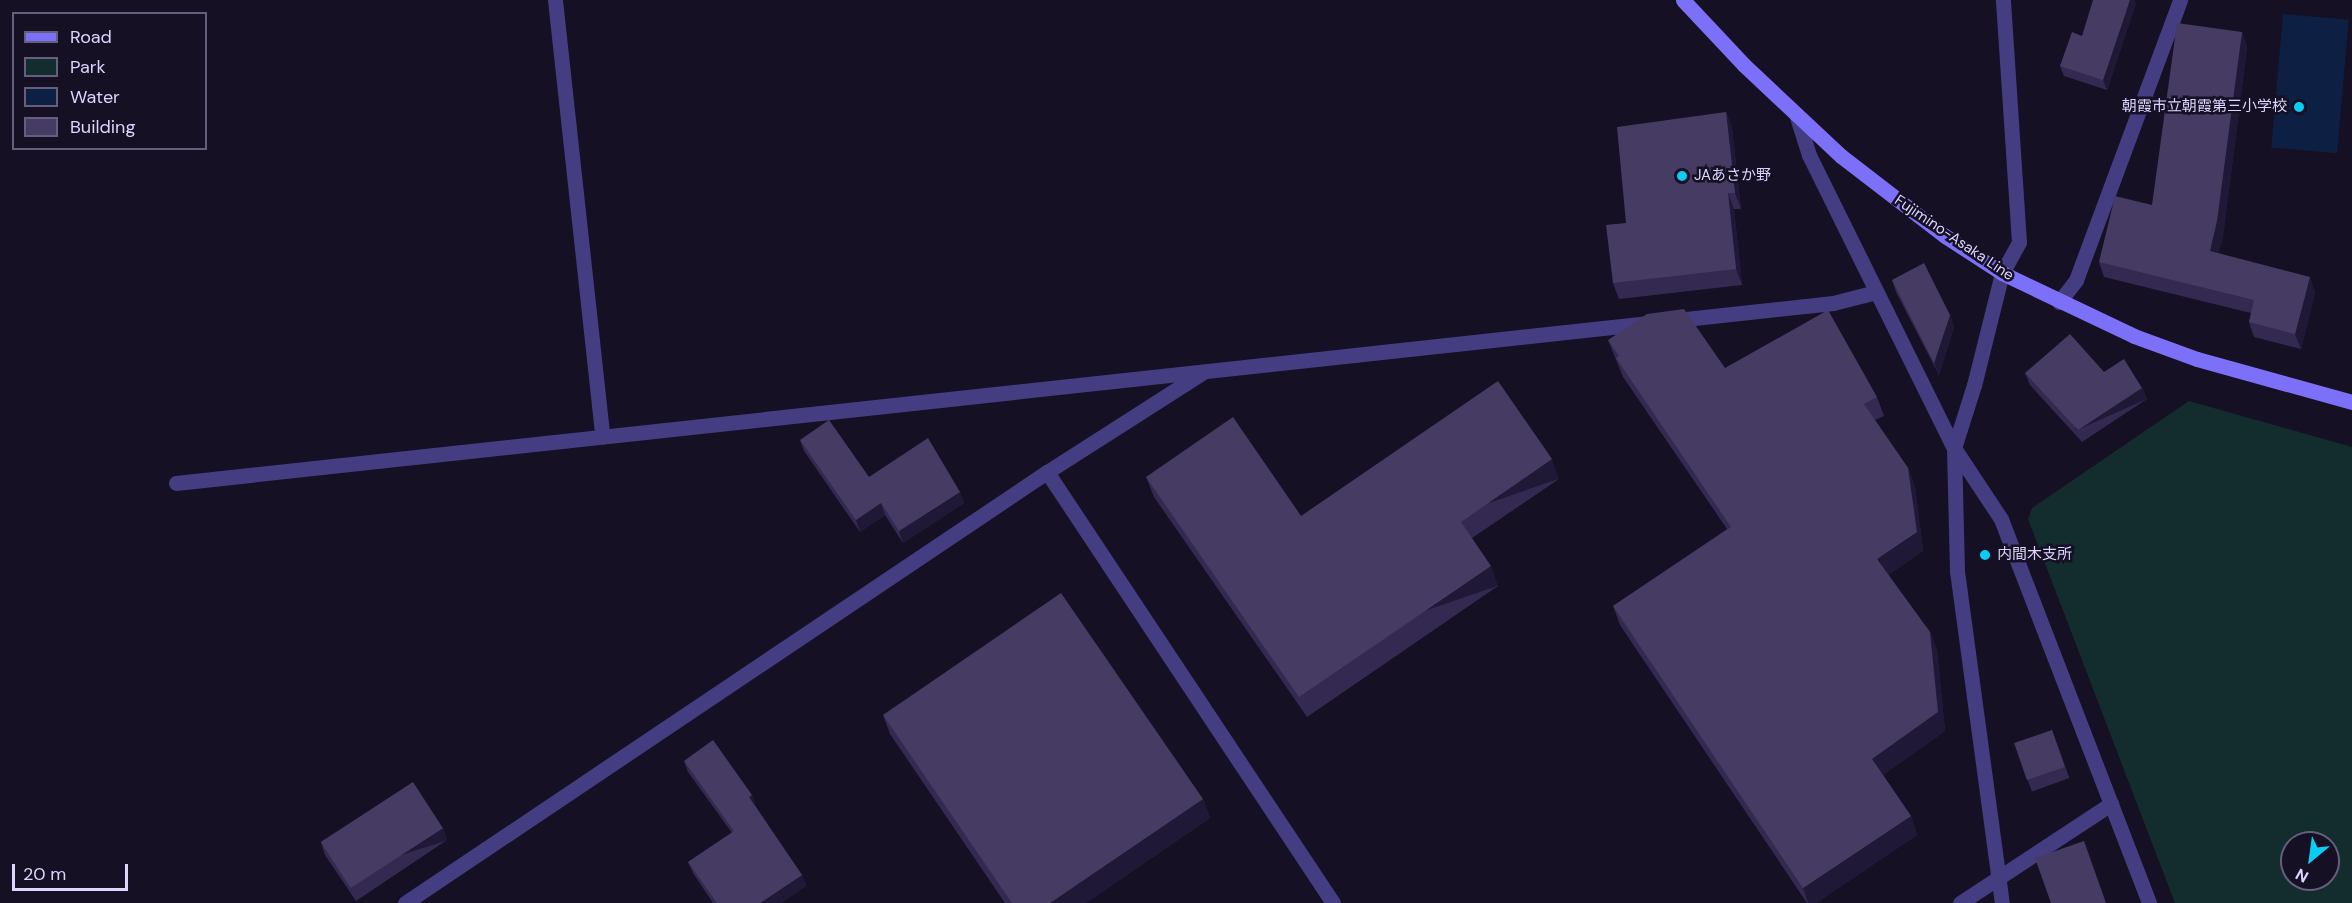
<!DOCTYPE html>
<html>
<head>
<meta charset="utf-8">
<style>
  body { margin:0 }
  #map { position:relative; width:2352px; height:903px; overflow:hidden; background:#151024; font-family:"DM Sans","Noto Sans JP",sans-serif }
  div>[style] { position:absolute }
  .green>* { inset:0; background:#132d2e }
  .water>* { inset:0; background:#0e1f44; transform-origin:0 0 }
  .minor>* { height:15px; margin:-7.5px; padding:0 7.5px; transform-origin:7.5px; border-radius:7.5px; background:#443d81 }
  .tertiary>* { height:15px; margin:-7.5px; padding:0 7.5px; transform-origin:7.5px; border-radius:7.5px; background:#443d81 }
  .secondary>* { height:15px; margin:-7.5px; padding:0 7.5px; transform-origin:7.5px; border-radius:7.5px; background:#7d70f8 }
  .wall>* { inset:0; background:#342a51; transform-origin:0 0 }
  .shaded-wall>* { inset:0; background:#201837; transform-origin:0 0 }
  .building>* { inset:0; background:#463c63; transform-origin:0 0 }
  .dots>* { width:16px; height:16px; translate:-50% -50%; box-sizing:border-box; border:3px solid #151024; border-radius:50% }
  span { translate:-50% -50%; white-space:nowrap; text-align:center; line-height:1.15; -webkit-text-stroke:5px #151024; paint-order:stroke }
  .poi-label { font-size:15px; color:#dcd5fd }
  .right { translate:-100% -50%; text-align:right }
  .left { translate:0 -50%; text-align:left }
  .street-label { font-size:15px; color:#dcd5fd }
  .legend { position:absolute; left:12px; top:12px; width:195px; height:138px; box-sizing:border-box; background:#151024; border:2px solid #655f7b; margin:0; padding:8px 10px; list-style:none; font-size:18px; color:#dcd5fd }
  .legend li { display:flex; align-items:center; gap:12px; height:30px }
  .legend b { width:30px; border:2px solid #655f7b }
  .north { position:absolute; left:2280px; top:831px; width:60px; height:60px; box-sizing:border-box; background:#151024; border:2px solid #655f7b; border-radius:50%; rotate:209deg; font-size:16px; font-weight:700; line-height:24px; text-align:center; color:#dcd5fd }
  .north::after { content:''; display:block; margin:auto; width:21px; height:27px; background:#0bccf3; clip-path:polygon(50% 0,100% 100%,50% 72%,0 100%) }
  .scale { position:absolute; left:12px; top:864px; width:116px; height:27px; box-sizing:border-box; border:3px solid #dcd5fd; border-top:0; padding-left:8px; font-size:18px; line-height:21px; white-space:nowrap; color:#dcd5fd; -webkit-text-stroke:4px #151024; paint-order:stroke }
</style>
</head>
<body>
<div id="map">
  <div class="green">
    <i style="clip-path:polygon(evenodd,2189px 401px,2352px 447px,2352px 903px,2175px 903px,2028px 519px,2032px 508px,2189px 401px,2292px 843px,2328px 843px,2328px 879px,2292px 879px,2292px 843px)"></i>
  </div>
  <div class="water">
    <i style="left:2283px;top:14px;width:66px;height:134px;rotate:5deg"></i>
  </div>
  <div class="minor">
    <i style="left:555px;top:0;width:439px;rotate:83.8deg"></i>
    <i style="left:2002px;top:273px;width:35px;rotate:-61deg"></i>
    <i style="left:2019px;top:242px;width:243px;rotate:-93.8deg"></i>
    <i style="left:2059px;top:302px;width:28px;rotate:-52deg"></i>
    <i style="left:2076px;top:280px;width:299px;rotate:-69.6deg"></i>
    <i style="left:1047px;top:472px;width:517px;rotate:56.43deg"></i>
    <i style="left:176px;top:483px;width:1667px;rotate:-6.2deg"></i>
    <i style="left:1833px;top:303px;width:44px;rotate:-14.3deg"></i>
    <i style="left:405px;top:903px;width:773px;rotate:-33.88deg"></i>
    <i style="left:1047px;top:472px;width:184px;rotate:-32.6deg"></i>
    <i style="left:1960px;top:903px;width:181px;rotate:-33.3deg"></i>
  </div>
  <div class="tertiary">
    <i style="left:1796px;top:114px;width:43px;rotate:72.4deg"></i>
    <i style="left:1809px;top:155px;width:327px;rotate:63.7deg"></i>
    <i style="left:1954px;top:448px;width:85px;rotate:56.5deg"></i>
    <i style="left:2001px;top:519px;width:412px;rotate:68.9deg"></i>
    <i style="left:2002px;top:273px;width:115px;rotate:104deg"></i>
    <i style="left:1974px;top:385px;width:66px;rotate:107.6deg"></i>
    <i style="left:1954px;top:448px;width:123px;rotate:88.6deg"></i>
    <i style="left:1957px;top:571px;width:335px;rotate:82.3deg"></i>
  </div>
  <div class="secondary">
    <i style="left:1683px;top:0;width:89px;rotate:46.8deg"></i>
    <i style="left:1744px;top:65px;width:133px;rotate:43.2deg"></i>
    <i style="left:1841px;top:156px;width:131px;rotate:37.6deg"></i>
    <i style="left:1945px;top:236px;width:68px;rotate:33deg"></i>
    <i style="left:2002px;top:273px;width:146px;rotate:25.5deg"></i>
    <i style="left:2134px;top:336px;width:67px;rotate:20.1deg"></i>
    <i style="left:2197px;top:359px;width:161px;rotate:15.5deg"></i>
  </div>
  <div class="wall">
    <i style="clip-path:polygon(2136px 3px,2107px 90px,2064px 76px,2060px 66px)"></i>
    <i style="clip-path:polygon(2242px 32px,2247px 48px,2223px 236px,2218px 253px,2315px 292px,2301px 349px,2254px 337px,2249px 322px,2251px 313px,2104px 277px,2099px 262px,2152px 205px)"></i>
    <i style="clip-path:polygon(1726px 112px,1732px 128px,1741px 209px,1734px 209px,1742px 285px,1619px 299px,1613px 283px,1626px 223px)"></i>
    <i style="clip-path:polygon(1892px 280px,1950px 315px,1954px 327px,1939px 375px,1896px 292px)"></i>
    <i style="clip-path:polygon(1608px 340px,1725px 368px,1877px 397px,1884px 416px,1875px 420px,1908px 468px,1915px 487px,1923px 551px,1888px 575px,1930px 632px,1937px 650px,1945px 731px,1883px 775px,1911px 816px,1917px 835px,1816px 903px,1807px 903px,1620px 625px,1613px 606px,1727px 529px,1623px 377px)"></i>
    <i style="clip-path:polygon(2104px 372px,2142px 388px,2147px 399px,2082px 442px,2030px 385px,2025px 373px)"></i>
    <i style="clip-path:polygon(800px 440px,869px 477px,960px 492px,964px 503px,903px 543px,885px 515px,860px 532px,804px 451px)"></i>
    <i style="clip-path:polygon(1146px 477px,1301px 516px,1559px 479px,1472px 538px,1498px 586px,1307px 717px,1154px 497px)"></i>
    <i style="clip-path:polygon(883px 715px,1203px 799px,1210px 818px,1086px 903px,1005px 903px,890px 734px)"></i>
    <i style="left:2052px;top:730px;width:51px;height:40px;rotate:70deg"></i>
    <i style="clip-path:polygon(684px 761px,752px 795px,756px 806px,756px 807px,802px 875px,806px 886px,781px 903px,713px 903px,693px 873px,688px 862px,732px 833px,688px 772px)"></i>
    <i style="clip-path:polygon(443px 828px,447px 840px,356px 901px,325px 855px,321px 843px)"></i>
  </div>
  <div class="shaded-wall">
    <i style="clip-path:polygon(2130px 0,2135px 0,2136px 3px,2107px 90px,2103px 80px)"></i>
    <i style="clip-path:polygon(2242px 32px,2247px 48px,2223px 236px,2215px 266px,2210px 251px)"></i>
    <i style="clip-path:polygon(1726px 112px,1732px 128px,1741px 209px,1735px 193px)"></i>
    <i style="clip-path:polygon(1728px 193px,1734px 209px,1742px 285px,1736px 269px)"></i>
    <i style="clip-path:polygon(2310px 277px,2315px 292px,2301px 349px,2295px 334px)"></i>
    <i style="clip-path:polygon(1950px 315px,1954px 327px,1939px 375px,1934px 363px)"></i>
    <i style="left:2142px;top:388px;width:12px;height:77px;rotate:66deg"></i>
    <i style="left:1552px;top:459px;width:21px;height:111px;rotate:71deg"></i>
    <i style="clip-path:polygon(1908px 468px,1915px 487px,1923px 551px,1884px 578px,1877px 559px)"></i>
    <i style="clip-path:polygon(960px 492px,964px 503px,903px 543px,899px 531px)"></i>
    <i style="clip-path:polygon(881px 503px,885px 515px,860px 532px,856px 520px)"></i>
    <i style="left:1491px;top:566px;width:21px;height:232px;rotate:71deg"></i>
    <i style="clip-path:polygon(1930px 632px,1937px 650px,1945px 731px,1879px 778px,1872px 759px)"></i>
    <i style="clip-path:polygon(752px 795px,756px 806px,753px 809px,749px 797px)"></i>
    <i style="clip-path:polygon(1203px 799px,1210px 818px,1086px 903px,1050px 903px)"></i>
    <i style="clip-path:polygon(1911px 816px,1917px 835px,1816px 903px,1808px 903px,1803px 888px)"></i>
    <i style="left:443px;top:828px;width:13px;height:110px;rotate:72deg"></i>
    <i style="clip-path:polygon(802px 875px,806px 886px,781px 903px,760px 903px)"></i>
  </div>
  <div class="building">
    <i style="clip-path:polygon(2093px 0,2130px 0,2103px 80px,2060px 66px,2072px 32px,2082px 36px)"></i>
    <i style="clip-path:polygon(2177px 23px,2242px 32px,2217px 221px,2210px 251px,2310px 277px,2295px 334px,2249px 322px,2254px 300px,2099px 262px,2115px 196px,2152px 205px)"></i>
    <i style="clip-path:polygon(1726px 112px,1735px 193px,1728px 193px,1736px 269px,1613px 283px,1606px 225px,1626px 223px,1617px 127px)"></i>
    <i style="clip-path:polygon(1924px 263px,1950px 315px,1934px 363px,1892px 280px)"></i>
    <i style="clip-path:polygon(1684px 309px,1725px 368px,1828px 310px,1877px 397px,1864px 404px,1908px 468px,1917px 532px,1877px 559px,1930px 632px,1938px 712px,1872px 759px,1911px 816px,1803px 888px,1613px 606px,1731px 527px,1616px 358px,1619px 356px,1608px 340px,1647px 314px)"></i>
    <i style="clip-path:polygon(2070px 334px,2104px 372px,2124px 359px,2142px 388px,2078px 430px,2025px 373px)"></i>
    <i style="clip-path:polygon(1498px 381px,1552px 459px,1461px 522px,1491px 566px,1299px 697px,1146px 477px,1233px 417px,1301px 516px)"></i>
    <i style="clip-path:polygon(829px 420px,869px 477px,928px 438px,960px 492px,899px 531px,881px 503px,856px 520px,800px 440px)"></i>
    <i style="clip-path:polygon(1061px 593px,1203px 799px,1050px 903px,1012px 903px,883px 715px)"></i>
    <i style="left:2052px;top:730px;width:39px;height:40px;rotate:71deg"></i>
    <i style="clip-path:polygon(713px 740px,752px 795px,749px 797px,802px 875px,760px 903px,717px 903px,688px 862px,734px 831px,684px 761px)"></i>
    <i style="left:413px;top:782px;width:55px;height:110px;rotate:57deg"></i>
    <i style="clip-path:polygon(2084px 841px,2106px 903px,2051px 903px,2035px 858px)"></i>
  </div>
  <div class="dots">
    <i style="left:2299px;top:107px;background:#0bccf3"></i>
    <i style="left:1682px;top:176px;background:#0bccf3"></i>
    <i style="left:1985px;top:555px;background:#0bccf3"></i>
  </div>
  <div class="poi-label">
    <span class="right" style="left:2287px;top:107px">朝霞市立朝霞第三小学校</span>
    <span class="left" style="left:1694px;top:176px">JAあさか野</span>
    <span class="left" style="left:1997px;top:555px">内間木支所</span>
  </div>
  <div class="street-label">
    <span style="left:1954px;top:238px;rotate:34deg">Fujimino-Asaka Line</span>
  </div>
  <ul class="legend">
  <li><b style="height:8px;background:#7d70f8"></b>Road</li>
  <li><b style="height:16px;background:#132d2e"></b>Park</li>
  <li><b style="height:16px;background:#0e1f44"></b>Water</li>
  <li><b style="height:16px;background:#463c63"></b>Building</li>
  </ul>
  <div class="north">N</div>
  <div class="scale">20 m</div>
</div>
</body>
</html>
